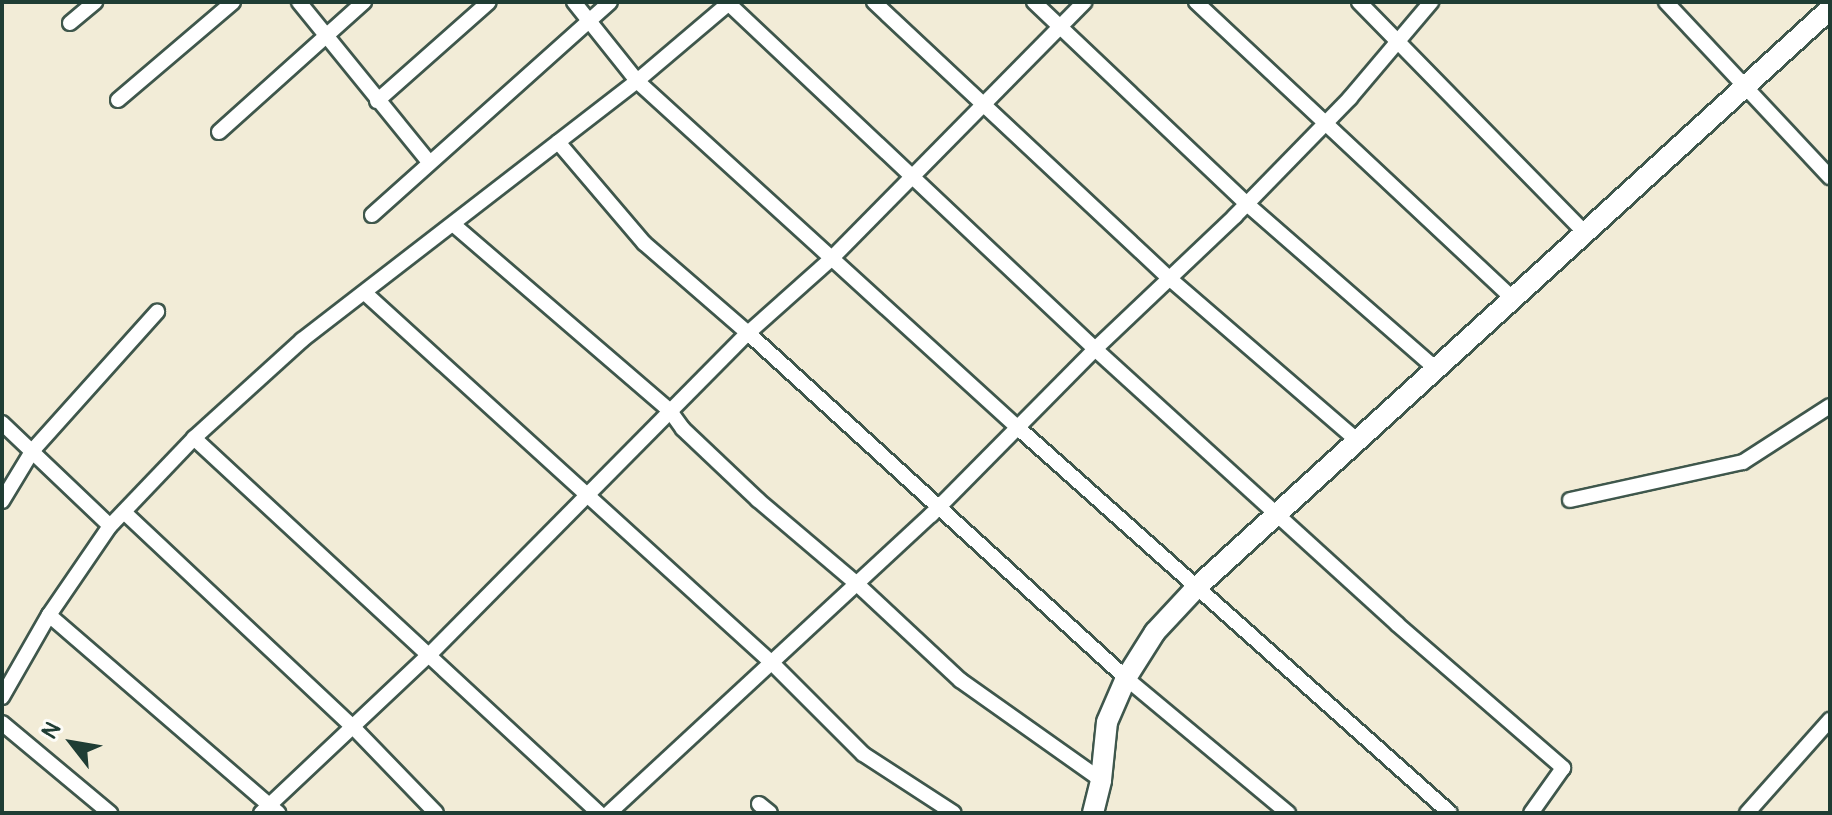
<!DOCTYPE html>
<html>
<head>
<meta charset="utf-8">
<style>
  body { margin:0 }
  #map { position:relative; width:1832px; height:815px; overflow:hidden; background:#f2ecd7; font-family:Pangolin,sans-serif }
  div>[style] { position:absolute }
  .roads { filter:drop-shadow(2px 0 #3f574c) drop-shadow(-2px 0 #3f574c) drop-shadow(0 2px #3f574c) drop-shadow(0 -2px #3f574c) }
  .street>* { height:14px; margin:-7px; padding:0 7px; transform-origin:7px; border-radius:7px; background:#fff }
  .secondary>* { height:20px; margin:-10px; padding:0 10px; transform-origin:10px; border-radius:10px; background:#fff }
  span { translate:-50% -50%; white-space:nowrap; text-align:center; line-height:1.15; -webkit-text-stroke:7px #fdfcf7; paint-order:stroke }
  .frame { position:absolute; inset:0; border:4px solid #1f3d34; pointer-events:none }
  .north { position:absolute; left:32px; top:703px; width:80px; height:80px; -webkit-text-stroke:6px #fdfcf7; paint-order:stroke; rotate:301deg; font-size:22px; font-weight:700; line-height:32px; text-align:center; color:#1f3d34 }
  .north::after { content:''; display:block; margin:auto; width:28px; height:36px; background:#1f3d34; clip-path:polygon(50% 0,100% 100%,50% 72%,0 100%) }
</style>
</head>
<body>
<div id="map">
  <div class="roads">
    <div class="street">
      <i style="left:299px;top:2px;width:206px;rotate:50.9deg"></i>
      <i style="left:574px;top:2px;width:101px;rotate:51.4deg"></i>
      <i style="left:637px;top:81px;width:513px;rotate:42.31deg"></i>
      <i style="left:1016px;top:426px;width:581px;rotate:41.72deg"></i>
      <i style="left:874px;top:2px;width:404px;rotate:43.1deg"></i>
      <i style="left:1169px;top:278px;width:250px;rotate:40.8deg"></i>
      <i style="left:1034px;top:2px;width:294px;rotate:43.5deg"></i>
      <i style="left:1247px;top:204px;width:251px;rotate:41.1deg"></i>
      <i style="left:1196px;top:2px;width:434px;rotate:43.1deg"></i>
      <i style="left:1359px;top:2px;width:323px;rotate:45.6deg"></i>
      <i style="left:1666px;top:2px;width:240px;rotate:46.9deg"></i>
      <i style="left:728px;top:3px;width:504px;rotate:43.31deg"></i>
      <i style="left:1095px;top:349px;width:408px;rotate:42.3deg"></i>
      <i style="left:1397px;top:624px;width:220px;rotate:40.9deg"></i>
      <i style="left:1563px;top:768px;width:55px;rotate:125.4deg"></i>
      <i style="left:70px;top:23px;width:33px;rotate:-40deg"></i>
      <i style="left:118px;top:100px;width:151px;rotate:-40.4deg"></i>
      <i style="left:377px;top:101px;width:149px;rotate:-41.5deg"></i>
      <i style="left:219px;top:132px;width:195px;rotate:-41.9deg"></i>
      <i style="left:558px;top:142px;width:133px;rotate:49.6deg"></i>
      <i style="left:644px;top:243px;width:138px;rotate:40.9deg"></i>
      <i style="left:748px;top:333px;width:512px;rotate:42.39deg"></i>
      <i style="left:1126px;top:678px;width:211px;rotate:39.8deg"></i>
      <i style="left:372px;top:215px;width:319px;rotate:-41.8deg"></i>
      <i style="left:454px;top:225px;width:285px;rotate:40.7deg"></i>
      <i style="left:670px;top:411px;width:22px;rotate:54deg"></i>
      <i style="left:683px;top:429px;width:103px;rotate:43.4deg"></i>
      <i style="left:758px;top:500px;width:130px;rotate:40.3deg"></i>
      <i style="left:857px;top:584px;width:141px;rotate:43deg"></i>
      <i style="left:960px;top:680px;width:173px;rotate:35.3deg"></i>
      <i style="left:365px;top:293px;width:551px;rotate:42.28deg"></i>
      <i style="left:773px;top:664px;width:127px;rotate:45deg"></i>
      <i style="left:863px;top:754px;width:108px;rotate:33deg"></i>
      <i style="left:2px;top:423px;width:149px;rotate:43.6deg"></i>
      <i style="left:194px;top:438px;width:552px;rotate:42.8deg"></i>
      <i style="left:1570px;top:500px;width:177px;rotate:-12.4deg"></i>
      <i style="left:1743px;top:462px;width:103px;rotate:-32.8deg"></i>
      <i style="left:2px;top:501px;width:60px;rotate:-58.7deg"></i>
      <i style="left:33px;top:450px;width:186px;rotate:-48.1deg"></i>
      <i style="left:124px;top:512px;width:316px;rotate:43.2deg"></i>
      <i style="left:354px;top:728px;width:118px;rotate:46deg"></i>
      <i style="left:49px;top:615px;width:303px;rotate:40.8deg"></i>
      <i style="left:2px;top:697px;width:95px;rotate:-60.2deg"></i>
      <i style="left:49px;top:615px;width:108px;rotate:-55.6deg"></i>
      <i style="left:110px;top:526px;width:122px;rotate:-46.3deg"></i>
      <i style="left:194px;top:438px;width:146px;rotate:-42.2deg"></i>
      <i style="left:302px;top:340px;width:423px;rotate:-37.7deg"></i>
      <i style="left:637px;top:81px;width:122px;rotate:-40.3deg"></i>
      <i style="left:2px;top:723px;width:141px;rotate:39.8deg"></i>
      <i style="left:759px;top:804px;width:14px;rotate:39deg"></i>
      <i style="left:261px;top:813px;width:232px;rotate:-43.3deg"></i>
      <i style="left:430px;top:654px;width:452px;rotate:-45.3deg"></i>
      <i style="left:748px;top:333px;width:111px;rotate:-41.7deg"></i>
      <i style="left:831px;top:259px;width:361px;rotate:-45.4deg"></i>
      <i style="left:609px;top:813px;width:439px;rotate:-42.8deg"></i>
      <i style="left:931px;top:515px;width:233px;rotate:-45.3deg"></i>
      <i style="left:1095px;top:349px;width:193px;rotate:-43.5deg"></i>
      <i style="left:1235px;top:216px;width:165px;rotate:-45.7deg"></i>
      <i style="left:1350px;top:98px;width:126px;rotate:-49.8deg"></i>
      <i style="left:1747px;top:813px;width:125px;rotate:-48.3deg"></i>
    </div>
    <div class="secondary">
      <i style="left:1093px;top:813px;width:34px;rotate:-76deg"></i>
      <i style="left:1101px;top:780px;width:58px;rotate:-84.1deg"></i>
      <i style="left:1107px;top:722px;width:48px;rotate:-66.6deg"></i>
      <i style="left:1126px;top:678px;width:54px;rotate:-57.8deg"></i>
      <i style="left:1155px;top:632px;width:62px;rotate:-47deg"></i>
      <i style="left:1197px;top:587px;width:857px;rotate:-42.4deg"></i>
    </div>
  </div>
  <div class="frame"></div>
  <div class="north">N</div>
</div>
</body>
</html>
